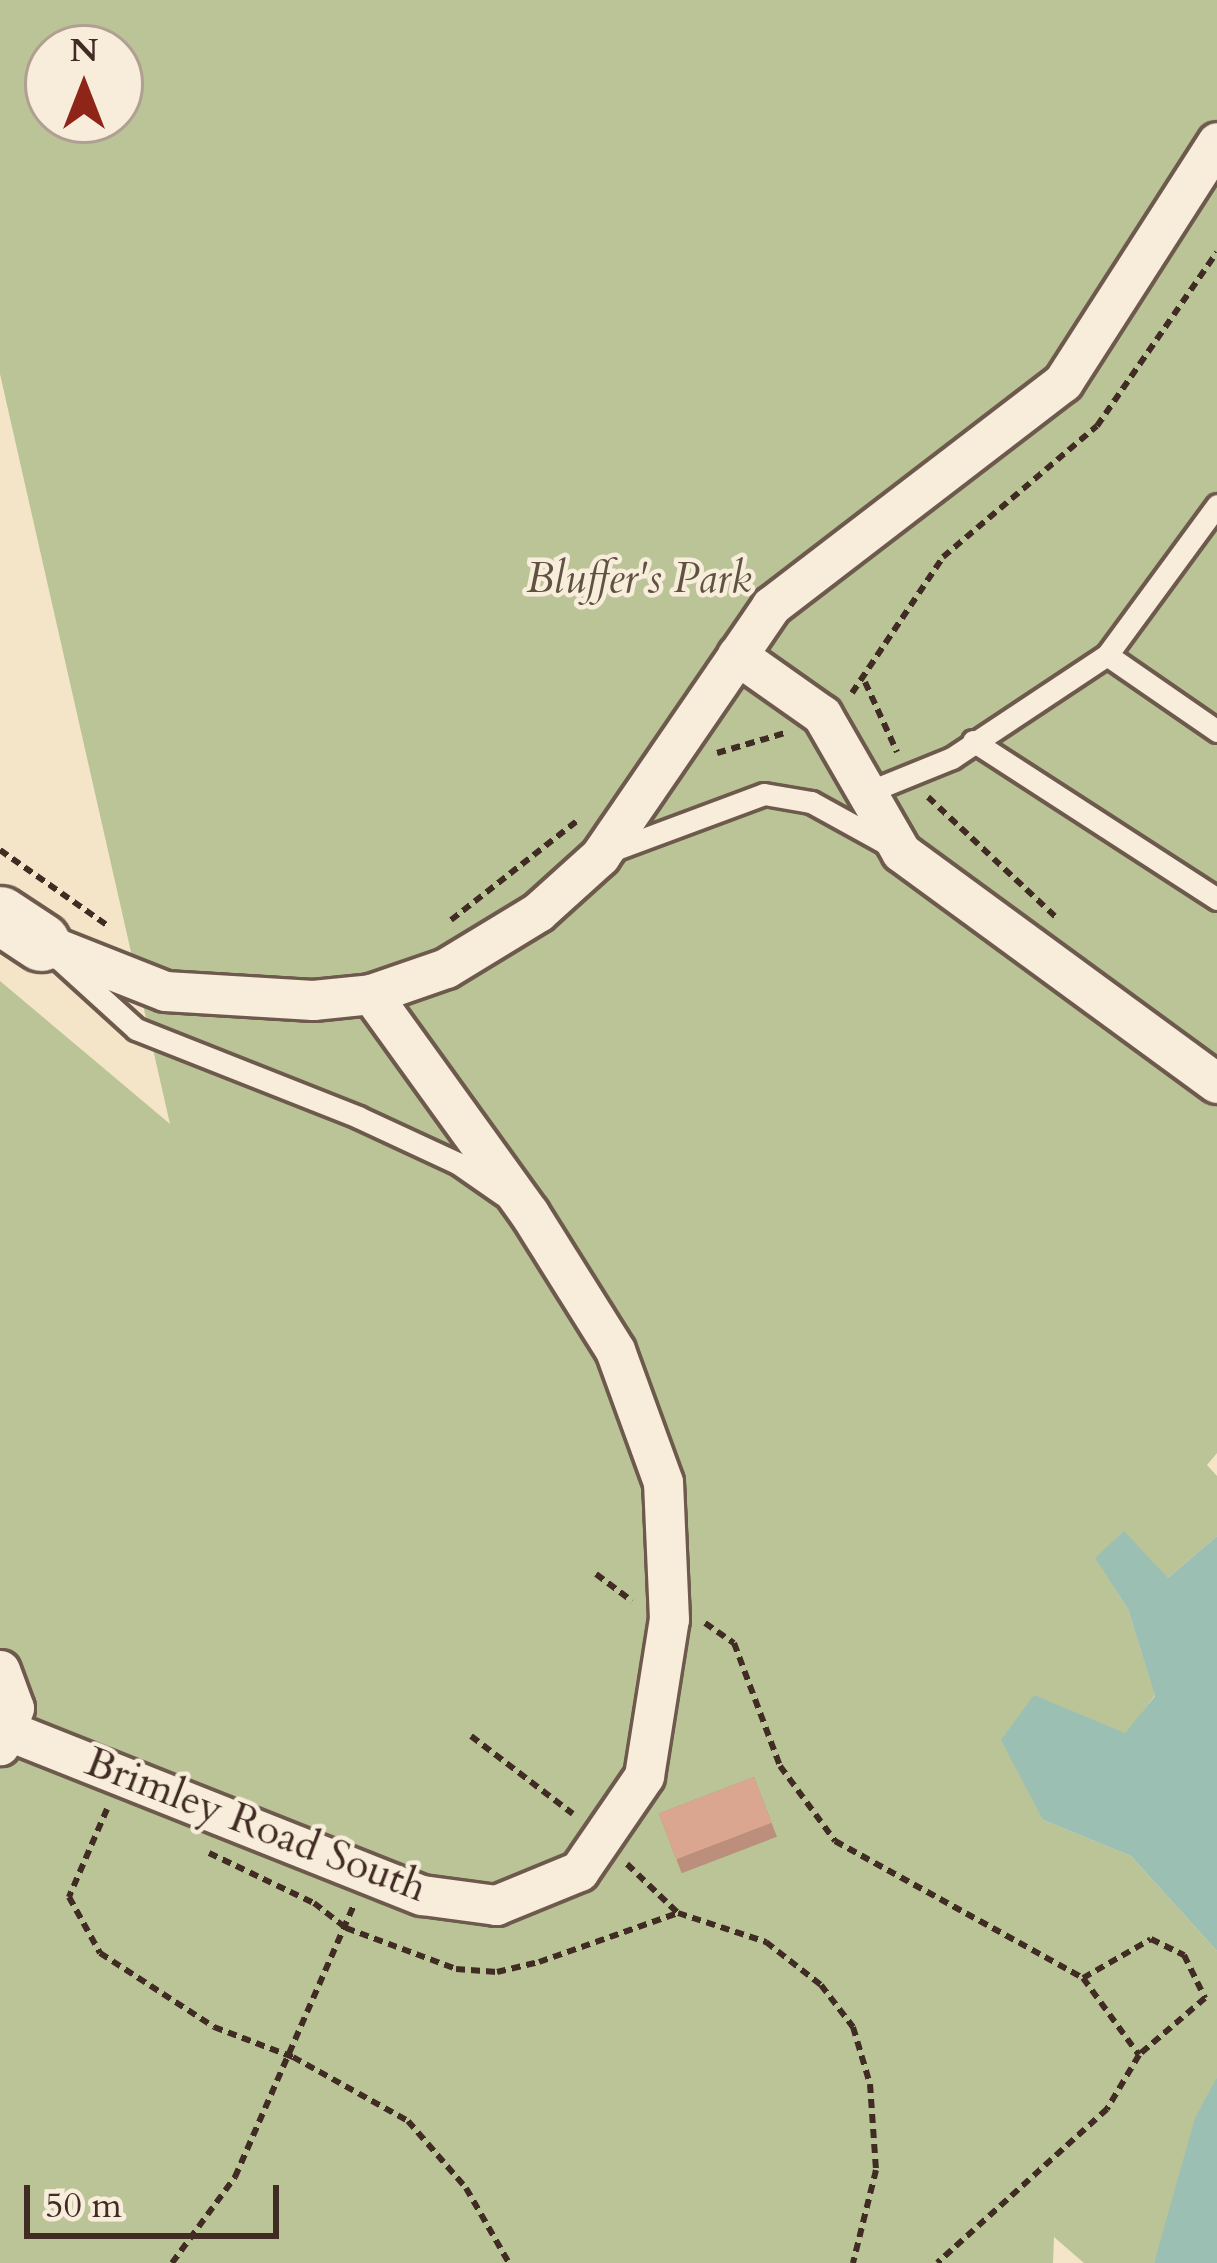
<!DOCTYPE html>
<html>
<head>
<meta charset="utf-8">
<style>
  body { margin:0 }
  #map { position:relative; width:1217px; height:2263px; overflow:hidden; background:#f4e4c8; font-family:Cardo,serif }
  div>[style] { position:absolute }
  .green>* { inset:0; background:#bac497 }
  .water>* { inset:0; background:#9cbfb4 }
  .path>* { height:6px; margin-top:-3px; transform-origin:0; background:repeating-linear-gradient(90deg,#412c24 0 9px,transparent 0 15px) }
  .roads { filter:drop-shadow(3px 0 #6e5a4d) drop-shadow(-3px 0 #6e5a4d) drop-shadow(0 3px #6e5a4d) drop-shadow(0 -3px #6e5a4d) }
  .lane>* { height:21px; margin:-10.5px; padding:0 10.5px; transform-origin:10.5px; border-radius:10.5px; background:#f8eddb }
  .street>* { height:39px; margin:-19.5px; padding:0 19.5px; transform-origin:19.5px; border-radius:19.5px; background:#f8eddb }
  .secondary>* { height:57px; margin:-28.5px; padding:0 28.5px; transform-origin:28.5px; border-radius:28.5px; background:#f8eddb }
  .wall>* { inset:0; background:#bb8f7b; transform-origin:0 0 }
  .building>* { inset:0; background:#daa68f; transform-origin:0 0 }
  span { translate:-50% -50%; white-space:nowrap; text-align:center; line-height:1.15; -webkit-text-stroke:9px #f8eddb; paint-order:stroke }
  .park-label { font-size:42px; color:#5f5241; font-style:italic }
  .street-label { font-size:42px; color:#412c24 }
  .north { position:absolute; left:24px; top:24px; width:120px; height:120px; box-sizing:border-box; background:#f8eddb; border:3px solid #afa092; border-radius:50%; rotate:0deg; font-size:33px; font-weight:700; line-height:48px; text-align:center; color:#412c24 }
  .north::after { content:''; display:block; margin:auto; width:42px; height:54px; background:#8f2418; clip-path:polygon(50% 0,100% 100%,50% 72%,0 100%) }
  .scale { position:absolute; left:24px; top:2185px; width:255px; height:54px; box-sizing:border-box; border:6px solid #412c24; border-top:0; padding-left:15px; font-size:36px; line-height:42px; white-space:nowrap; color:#412c24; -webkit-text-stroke:9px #f8eddb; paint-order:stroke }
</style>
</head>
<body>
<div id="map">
  <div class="green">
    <i style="clip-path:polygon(evenodd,0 0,1217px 0,1217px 1453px,1207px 1465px,1217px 1476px,1217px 1536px,1168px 1578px,1095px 1557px,1128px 1609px,1155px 1695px,1126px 1734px,1035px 1696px,1043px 1820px,1131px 1856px,1217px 1951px,1217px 2077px,1154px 2263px,1084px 2263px,1054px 2237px,1053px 2263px,0 2263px,0 981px,170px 1124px,0 374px,0 0,48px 48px,120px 48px,120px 120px,48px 120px,48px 48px)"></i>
  </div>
  <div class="water">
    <i style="clip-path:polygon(1124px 1531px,1168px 1578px,1217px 1536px,1217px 1951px,1131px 1856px,1043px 1820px,1001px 1740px,1034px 1695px,1125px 1733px,1155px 1696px,1128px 1609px,1095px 1558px)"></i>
    <i style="clip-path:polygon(1217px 2077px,1217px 2263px,1154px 2263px,1195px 2118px)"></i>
  </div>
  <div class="path">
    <i style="left:865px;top:682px;width:77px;rotate:65.4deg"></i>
    <i style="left:852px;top:693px;width:164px;rotate:-56.2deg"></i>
    <i style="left:943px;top:557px;width:202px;rotate:-40.4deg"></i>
    <i style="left:1097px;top:426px;width:211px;rotate:-55.4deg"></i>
    <i style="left:717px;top:753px;width:71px;rotate:-16.4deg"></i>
    <i style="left:928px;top:797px;width:178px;rotate:43.2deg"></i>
    <i style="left:0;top:850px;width:132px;rotate:35.1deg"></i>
    <i style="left:451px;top:920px;width:160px;rotate:-38.2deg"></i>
    <i style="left:596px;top:1574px;width:45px;rotate:36.9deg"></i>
    <i style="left:705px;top:1623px;width:35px;rotate:35deg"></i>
    <i style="left:734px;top:1643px;width:131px;rotate:69.5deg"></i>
    <i style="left:780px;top:1766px;width:93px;rotate:53.7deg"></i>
    <i style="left:835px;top:1841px;width:283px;rotate:28.9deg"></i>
    <i style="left:1083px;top:1978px;width:95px;rotate:54deg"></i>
    <i style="left:1139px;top:2055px;width:63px;rotate:120.7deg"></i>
    <i style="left:1107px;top:2109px;width:229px;rotate:137.8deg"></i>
    <i style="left:471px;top:1736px;width:128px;rotate:37.4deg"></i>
    <i style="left:107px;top:1809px;width:96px;rotate:113.4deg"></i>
    <i style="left:69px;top:1897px;width:64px;rotate:61deg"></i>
    <i style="left:100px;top:1953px;width:136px;rotate:33deg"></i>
    <i style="left:214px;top:2027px;width:85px;rotate:20.8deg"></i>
    <i style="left:293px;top:2057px;width:132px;rotate:29.1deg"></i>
    <i style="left:408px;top:2121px;width:89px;rotate:49.1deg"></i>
    <i style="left:466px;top:2188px;width:86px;rotate:60.2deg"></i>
    <i style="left:209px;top:1853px;width:116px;rotate:25.5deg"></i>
    <i style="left:314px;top:1903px;width:41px;rotate:38deg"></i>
    <i style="left:346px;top:1928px;width:117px;rotate:20.4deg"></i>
    <i style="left:456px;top:1969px;width:41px;rotate:4.2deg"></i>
    <i style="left:497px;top:1972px;width:43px;rotate:-13.4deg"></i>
    <i style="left:539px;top:1962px;width:147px;rotate:-19.4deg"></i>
    <i style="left:678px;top:1913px;width:93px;rotate:18.2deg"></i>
    <i style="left:766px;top:1942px;width:70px;rotate:38deg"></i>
    <i style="left:821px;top:1985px;width:53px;rotate:52.7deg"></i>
    <i style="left:853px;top:2027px;width:59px;rotate:73.4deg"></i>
    <i style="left:870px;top:2084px;width:86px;rotate:86deg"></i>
    <i style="left:876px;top:2170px;width:96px;rotate:103.9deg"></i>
    <i style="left:627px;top:1864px;width:71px;rotate:43.9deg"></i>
    <i style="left:1083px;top:1978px;width:78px;rotate:-29.8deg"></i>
    <i style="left:1151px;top:1939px;width:37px;rotate:26deg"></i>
    <i style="left:1184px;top:1955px;width:48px;rotate:64deg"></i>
    <i style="left:1205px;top:1998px;width:86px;rotate:139.3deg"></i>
    <i style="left:172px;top:2263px;width:107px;rotate:-53.8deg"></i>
    <i style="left:235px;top:2177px;width:298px;rotate:-66.4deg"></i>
  </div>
  <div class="roads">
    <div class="lane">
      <i style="left:1107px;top:655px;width:134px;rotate:34.6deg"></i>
      <i style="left:973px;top:741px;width:291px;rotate:32.9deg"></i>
      <i style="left:863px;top:794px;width:96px;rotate:-22deg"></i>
      <i style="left:952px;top:758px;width:186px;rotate:-33.6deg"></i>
      <i style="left:1107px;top:655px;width:186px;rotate:-53.7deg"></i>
      <i style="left:611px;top:851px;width:163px;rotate:-20.4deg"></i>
      <i style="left:764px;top:794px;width:48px;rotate:9.7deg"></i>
      <i style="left:811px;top:802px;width:87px;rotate:28.9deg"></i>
      <i style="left:59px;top:959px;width:104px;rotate:42.3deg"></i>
      <i style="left:136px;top:1029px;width:239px;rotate:21.6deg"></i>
      <i style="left:358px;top:1117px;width:109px;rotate:24.9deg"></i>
      <i style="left:457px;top:1163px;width:56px;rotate:34.8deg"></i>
    </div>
    <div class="street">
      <i style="left:737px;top:655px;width:104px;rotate:35.2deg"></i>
      <i style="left:822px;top:715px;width:158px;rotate:60deg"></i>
      <i style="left:901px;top:852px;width:391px;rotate:36.2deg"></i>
      <i style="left:41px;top:942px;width:133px;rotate:21.6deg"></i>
      <i style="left:165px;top:991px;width:148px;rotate:3.5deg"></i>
      <i style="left:313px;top:1000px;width:58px;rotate:-5.9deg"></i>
      <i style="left:371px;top:994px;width:79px;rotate:-19.1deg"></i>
      <i style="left:446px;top:968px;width:108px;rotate:-31.3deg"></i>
      <i style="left:538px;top:912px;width:84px;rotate:-42.1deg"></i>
      <i style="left:600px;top:856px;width:303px;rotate:-55.6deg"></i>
      <i style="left:771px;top:606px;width:368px;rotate:-37.5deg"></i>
      <i style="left:1063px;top:382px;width:285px;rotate:-57.3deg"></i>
      <i style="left:0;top:1670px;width:40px;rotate:69.8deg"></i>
      <i style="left:14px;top:1708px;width:40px;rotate:111deg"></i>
      <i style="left:9px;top:1731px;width:444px;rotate:21.7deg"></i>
      <i style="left:422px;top:1895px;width:75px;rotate:7.7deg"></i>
      <i style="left:496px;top:1905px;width:90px;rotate:-22.3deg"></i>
      <i style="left:579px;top:1871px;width:115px;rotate:-55.6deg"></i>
      <i style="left:644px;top:1776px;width:159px;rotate:-81deg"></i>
      <i style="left:669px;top:1619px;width:137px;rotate:-92.5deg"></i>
      <i style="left:663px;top:1482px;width:140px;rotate:-110deg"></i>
      <i style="left:615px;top:1350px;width:162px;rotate:-122.1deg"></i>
      <i style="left:529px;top:1213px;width:270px;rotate:-125.8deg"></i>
    </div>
    <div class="secondary">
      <i style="left:0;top:915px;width:49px;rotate:33.4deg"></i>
    </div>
  </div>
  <div class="wall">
    <i style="left:754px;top:1777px;width:64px;height:102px;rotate:69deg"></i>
  </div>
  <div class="building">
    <i style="left:754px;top:1777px;width:49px;height:102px;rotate:69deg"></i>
  </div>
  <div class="park-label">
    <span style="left:639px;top:579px">Bluffer's Park</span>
  </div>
  <div class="street-label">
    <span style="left:256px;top:1825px;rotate:21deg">Brimley Road South</span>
  </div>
  <div class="north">N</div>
  <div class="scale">50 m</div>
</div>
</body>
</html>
